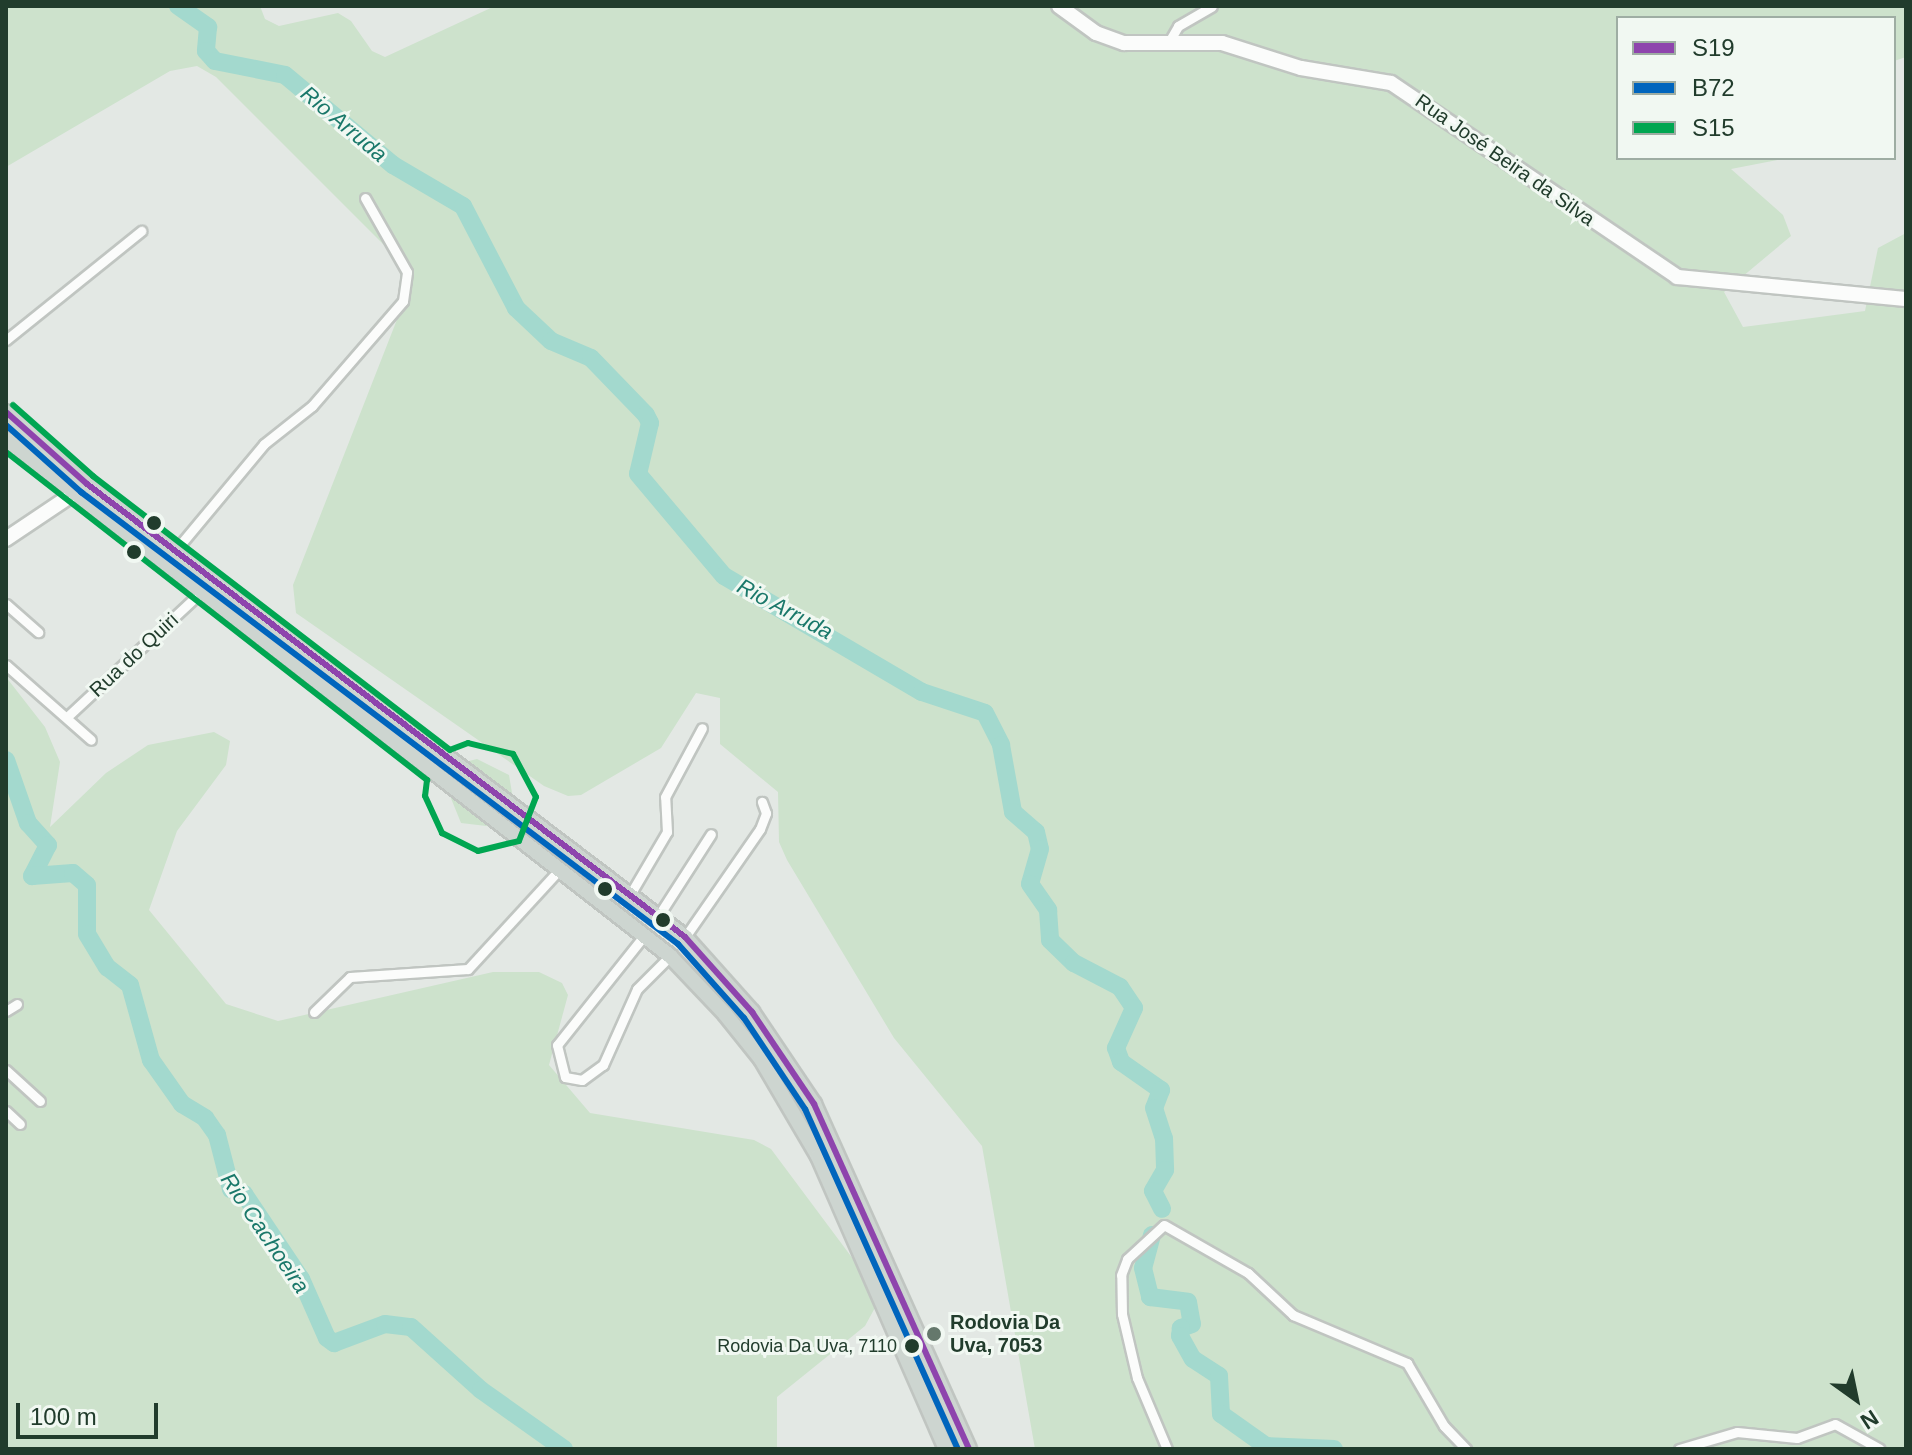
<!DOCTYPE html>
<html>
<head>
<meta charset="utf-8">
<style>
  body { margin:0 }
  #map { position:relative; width:1912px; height:1455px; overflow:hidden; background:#e3e8e4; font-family:Arial,sans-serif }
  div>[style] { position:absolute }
  .green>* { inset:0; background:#cde2cc }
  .river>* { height:18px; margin:-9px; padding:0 9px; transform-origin:9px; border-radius:9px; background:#a3d9ce }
  .roads { filter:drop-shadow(2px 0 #c0c5c1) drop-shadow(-2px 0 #c0c5c1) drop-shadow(0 2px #c0c5c1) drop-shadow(0 -2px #c0c5c1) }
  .street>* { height:9px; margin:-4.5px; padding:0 4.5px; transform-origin:4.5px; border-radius:4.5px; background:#fbfcfb }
  .secondary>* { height:14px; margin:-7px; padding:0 7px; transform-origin:7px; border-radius:7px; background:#fbfcfb }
  .primary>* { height:14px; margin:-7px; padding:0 7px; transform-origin:7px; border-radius:7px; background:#cdd5d0 }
  .bus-1>* { height:6px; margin:-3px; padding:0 3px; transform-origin:3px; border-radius:3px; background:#8e44ad }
  .bus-2>* { height:6px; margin:-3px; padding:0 3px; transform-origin:3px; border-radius:3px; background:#0065bd }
  .bus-3>* { height:6px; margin:-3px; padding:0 3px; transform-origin:3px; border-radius:3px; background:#00a651 }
  .dots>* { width:22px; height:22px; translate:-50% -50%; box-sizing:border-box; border:4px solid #f1f8f2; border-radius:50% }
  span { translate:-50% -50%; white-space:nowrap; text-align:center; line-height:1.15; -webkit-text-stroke:6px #f1f8f2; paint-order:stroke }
  .bus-label { font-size:18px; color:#213c2c }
  .right { translate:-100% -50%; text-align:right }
  .street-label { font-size:20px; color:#213c2c }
  .poi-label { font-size:20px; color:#213c2c; font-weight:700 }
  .left { translate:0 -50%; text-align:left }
  .water-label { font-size:22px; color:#1a786a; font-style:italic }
  .frame { position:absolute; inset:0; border:8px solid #213c2c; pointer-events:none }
  .legend { position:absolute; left:1616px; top:16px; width:280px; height:144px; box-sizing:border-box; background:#f1f8f2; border:2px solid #9eada3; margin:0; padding:10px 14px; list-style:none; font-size:24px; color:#213c2c }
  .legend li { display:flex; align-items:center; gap:16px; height:40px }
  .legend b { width:40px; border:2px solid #9eada3 }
  .north { position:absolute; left:1816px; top:1359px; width:80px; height:80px; -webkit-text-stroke:6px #f1f8f2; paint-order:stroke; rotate:147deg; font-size:22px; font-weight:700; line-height:32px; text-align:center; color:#213c2c }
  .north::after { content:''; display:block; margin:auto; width:28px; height:36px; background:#213c2c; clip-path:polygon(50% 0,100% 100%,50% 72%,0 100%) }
  .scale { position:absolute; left:16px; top:1403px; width:142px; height:36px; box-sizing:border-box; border:4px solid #213c2c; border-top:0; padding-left:10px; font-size:24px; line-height:28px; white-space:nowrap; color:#213c2c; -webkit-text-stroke:6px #f1f8f2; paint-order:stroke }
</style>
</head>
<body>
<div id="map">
  <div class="green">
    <i style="clip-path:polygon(6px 6px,260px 6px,265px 19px,279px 26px,338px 13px,351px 21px,372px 51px,385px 57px,495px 6px,1906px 6px,1906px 57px,1894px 61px,1894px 18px,1618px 18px,1618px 158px,1788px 158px,1731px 169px,1783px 215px,1791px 236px,1724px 292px,1743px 327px,1865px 311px,1878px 248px,1906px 233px,1906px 1449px,1035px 1449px,982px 1146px,894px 1038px,787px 860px,779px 842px,778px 792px,720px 744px,720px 698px,696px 693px,661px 748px,581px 795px,568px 796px,544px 786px,296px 613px,293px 585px,407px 294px,400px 261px,216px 77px,197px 66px,170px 71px,6px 167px)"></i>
    <i style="clip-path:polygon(6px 677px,45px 727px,60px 762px,50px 827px,106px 773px,148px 745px,214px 732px,230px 741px,226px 765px,177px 831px,149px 910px,226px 1004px,278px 1021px,493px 972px,539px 972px,562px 983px,568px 995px,549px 1065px,590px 1113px,754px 1140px,771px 1149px,859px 1267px,877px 1304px,865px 1326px,777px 1397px,777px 1449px,6px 1449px)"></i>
    <i style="clip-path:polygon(477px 759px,509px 775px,513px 799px,465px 762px)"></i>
    <i style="clip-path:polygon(448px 791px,495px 827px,461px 823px)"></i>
  </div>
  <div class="river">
    <i style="left:178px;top:6px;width:37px;rotate:35deg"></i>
    <i style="left:208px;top:27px;width:24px;rotate:95deg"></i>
    <i style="left:206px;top:51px;width:13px;rotate:48deg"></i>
    <i style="left:215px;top:61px;width:71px;rotate:11.3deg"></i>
    <i style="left:285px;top:75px;width:141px;rotate:39.8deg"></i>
    <i style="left:393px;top:165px;width:81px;rotate:30.4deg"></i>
    <i style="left:463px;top:206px;width:115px;rotate:62.5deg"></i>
    <i style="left:516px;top:308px;width:48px;rotate:43.3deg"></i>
    <i style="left:551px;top:341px;width:43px;rotate:23deg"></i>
    <i style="left:591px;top:358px;width:79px;rotate:46deg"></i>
    <i style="left:646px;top:415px;width:9px;rotate:63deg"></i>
    <i style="left:650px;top:423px;width:52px;rotate:103.2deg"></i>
    <i style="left:638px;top:474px;width:133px;rotate:49.9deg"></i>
    <i style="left:724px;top:576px;width:229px;rotate:30.4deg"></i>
    <i style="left:922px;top:692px;width:66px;rotate:18.4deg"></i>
    <i style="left:985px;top:713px;width:36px;rotate:63deg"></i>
    <i style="left:1001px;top:745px;width:68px;rotate:79.8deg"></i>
    <i style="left:1013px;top:812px;width:30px;rotate:41deg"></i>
    <i style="left:1036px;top:832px;width:17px;rotate:77deg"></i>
    <i style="left:1040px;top:849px;width:36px;rotate:106deg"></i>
    <i style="left:1030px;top:884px;width:32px;rotate:55deg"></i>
    <i style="left:1048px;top:910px;width:30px;rotate:86deg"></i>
    <i style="left:1050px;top:940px;width:33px;rotate:44deg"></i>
    <i style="left:1074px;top:963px;width:52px;rotate:27.6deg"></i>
    <i style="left:1120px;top:987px;width:25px;rotate:56deg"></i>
    <i style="left:1134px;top:1008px;width:44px;rotate:114.2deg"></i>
    <i style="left:1116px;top:1048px;width:15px;rotate:70deg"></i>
    <i style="left:1121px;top:1062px;width:49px;rotate:35deg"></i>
    <i style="left:1161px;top:1090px;width:19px;rotate:111deg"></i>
    <i style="left:1154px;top:1108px;width:32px;rotate:72deg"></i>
    <i style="left:1164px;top:1138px;width:32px;rotate:88deg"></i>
    <i style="left:1165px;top:1170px;width:24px;rotate:120deg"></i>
    <i style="left:1153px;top:1191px;width:20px;rotate:63deg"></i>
    <i style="left:6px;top:760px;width:67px;rotate:70.8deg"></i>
    <i style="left:28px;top:823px;width:30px;rotate:48deg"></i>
    <i style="left:48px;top:845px;width:35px;rotate:117deg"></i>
    <i style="left:32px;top:876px;width:41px;rotate:-4.2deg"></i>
    <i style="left:73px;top:873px;width:18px;rotate:41deg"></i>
    <i style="left:87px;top:885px;width:49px;rotate:90deg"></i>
    <i style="left:87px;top:934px;width:39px;rotate:59deg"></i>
    <i style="left:107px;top:967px;width:29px;rotate:38deg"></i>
    <i style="left:130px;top:985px;width:78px;rotate:74.4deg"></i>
    <i style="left:151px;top:1060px;width:54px;rotate:54.8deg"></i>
    <i style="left:182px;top:1104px;width:27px;rotate:31deg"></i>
    <i style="left:205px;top:1118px;width:21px;rotate:55deg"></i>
    <i style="left:217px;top:1135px;width:56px;rotate:75.5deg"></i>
    <i style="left:231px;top:1189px;width:14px;rotate:21deg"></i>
    <i style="left:244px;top:1194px;width:102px;rotate:56.2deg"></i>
    <i style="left:301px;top:1279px;width:64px;rotate:66.2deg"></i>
    <i style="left:327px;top:1338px;width:9px;rotate:36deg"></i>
    <i style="left:334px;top:1343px;width:54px;rotate:-20.4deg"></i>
    <i style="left:385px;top:1324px;width:26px;rotate:7deg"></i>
    <i style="left:411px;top:1327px;width:94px;rotate:42deg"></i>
    <i style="left:481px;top:1390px;width:102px;rotate:35.4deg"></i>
    <i style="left:1152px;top:1235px;width:34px;rotate:105deg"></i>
    <i style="left:1143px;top:1268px;width:30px;rotate:76deg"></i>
    <i style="left:1150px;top:1297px;width:38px;rotate:7deg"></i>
    <i style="left:1188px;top:1302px;width:22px;rotate:80deg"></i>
    <i style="left:1192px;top:1324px;width:12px;rotate:160deg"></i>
    <i style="left:1181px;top:1328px;width:8px;rotate:97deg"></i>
    <i style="left:1180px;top:1336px;width:26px;rotate:61deg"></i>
    <i style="left:1193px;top:1359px;width:31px;rotate:33deg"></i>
    <i style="left:1219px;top:1376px;width:38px;rotate:87deg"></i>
    <i style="left:1221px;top:1414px;width:55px;rotate:35.4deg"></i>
    <i style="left:1266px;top:1446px;width:68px;rotate:2.5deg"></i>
  </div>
  <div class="roads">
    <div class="street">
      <i style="left:1170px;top:40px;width:16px;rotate:-60deg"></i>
      <i style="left:1178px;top:26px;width:39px;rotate:-30deg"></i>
      <i style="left:6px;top:340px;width:174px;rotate:-38.9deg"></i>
      <i style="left:175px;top:551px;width:139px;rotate:-50.2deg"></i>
      <i style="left:264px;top:444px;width:61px;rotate:-38.4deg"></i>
      <i style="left:312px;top:406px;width:139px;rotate:-49.1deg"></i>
      <i style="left:403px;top:301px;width:29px;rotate:-82deg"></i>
      <i style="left:407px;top:272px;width:85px;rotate:-119.6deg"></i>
      <i style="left:6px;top:604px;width:43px;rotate:41.2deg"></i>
      <i style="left:6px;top:665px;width:113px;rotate:41.4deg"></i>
      <i style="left:68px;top:716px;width:180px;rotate:-43deg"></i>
      <i style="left:631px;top:893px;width:71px;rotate:-59.5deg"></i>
      <i style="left:667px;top:832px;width:35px;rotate:-93deg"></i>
      <i style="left:665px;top:797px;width:78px;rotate:-61.8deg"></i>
      <i style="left:659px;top:915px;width:96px;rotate:-57.3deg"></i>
      <i style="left:643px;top:937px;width:138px;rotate:128.5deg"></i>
      <i style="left:557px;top:1045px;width:33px;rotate:76deg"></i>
      <i style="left:565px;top:1077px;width:17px;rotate:10deg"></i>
      <i style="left:582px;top:1080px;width:26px;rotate:-36deg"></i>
      <i style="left:603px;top:1065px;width:83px;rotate:-65.9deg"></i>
      <i style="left:637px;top:989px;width:47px;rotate:-45deg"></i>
      <i style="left:685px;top:937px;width:131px;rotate:-55.2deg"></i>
      <i style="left:760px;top:829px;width:17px;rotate:-69deg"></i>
      <i style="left:766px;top:813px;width:12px;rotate:-110deg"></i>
      <i style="left:6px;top:1011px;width:13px;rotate:-32deg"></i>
      <i style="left:314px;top:1012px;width:50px;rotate:-44.2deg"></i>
      <i style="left:350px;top:977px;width:118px;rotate:-3.9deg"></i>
      <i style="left:468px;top:969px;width:134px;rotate:-47.4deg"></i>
      <i style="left:6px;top:1070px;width:46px;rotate:42.4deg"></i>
      <i style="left:6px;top:1111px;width:19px;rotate:43deg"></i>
      <i style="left:1167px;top:1449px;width:77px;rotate:-112.9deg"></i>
      <i style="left:1137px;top:1378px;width:66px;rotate:-103.2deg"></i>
      <i style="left:1122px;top:1314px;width:39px;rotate:-91deg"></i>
      <i style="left:1121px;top:1275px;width:17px;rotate:-69deg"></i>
      <i style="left:1127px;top:1259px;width:50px;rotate:-42.6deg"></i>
      <i style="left:1164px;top:1225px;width:97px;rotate:29.7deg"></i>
      <i style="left:1248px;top:1273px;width:62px;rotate:43deg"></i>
      <i style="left:1293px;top:1315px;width:124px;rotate:22.8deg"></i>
      <i style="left:1407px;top:1363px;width:73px;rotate:59.6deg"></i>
      <i style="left:1444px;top:1426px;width:32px;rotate:46deg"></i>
      <i style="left:1679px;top:1449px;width:60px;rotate:-16.3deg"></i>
      <i style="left:1737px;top:1432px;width:60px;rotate:5.7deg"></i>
      <i style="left:1797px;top:1438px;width:40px;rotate:-20.2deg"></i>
      <i style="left:1835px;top:1424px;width:51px;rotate:29.1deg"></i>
    </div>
    <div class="secondary">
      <i style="left:1059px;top:6px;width:46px;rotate:36.1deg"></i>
      <i style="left:1096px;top:33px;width:30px;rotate:20deg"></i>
      <i style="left:1124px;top:43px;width:98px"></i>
      <i style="left:1222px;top:43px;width:83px;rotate:17.6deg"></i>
      <i style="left:1301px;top:68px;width:91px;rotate:9.5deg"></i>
      <i style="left:1391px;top:83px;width:346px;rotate:34.1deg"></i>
      <i style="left:1677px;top:277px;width:230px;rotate:5.5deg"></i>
      <i style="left:6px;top:539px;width:92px;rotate:-33.9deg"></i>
    </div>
    <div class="primary">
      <i style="left:6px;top:412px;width:108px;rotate:41.6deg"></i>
      <i style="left:87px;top:484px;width:750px;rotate:37.14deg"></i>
      <i style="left:685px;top:937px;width:101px;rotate:48.2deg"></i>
      <i style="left:752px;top:1012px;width:111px;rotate:56deg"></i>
      <i style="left:814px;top:1104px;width:378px;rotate:65.8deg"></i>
      <i style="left:6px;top:439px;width:842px;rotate:37.9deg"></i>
      <i style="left:670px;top:956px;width:80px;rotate:46.5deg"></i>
      <i style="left:725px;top:1014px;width:58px;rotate:51.3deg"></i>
      <i style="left:761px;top:1059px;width:113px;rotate:59.6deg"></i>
      <i style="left:818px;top:1156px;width:320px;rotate:66.4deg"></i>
    </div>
  </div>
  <div class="bus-1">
    <i style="left:6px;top:412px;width:108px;rotate:41.6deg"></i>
    <i style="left:87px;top:484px;width:750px;rotate:37.14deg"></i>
    <i style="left:685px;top:937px;width:101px;rotate:48.2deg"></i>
    <i style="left:752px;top:1012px;width:111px;rotate:56deg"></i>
    <i style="left:814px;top:1104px;width:378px;rotate:65.8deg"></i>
  </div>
  <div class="bus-2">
    <i style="left:6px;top:425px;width:101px;rotate:41.8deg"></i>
    <i style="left:81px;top:492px;width:749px;rotate:37.13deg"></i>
    <i style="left:678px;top:944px;width:99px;rotate:48.3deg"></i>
    <i style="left:744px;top:1018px;width:110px;rotate:56.2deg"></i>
    <i style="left:805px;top:1109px;width:373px;rotate:65.8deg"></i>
  </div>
  <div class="bus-3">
    <i style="left:6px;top:452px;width:534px;rotate:37.92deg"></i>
    <i style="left:427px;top:780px;width:16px;rotate:97deg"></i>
    <i style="left:425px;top:796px;width:41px;rotate:65.3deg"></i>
    <i style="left:442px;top:833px;width:40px;rotate:26.6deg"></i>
    <i style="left:478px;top:851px;width:42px;rotate:-13.7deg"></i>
    <i style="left:519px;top:841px;width:47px;rotate:-68.9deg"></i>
    <i style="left:536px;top:797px;width:49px;rotate:-118.1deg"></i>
    <i style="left:513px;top:754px;width:46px;rotate:-166.3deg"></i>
    <i style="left:468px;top:743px;width:19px;rotate:159deg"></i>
    <i style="left:450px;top:750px;width:450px;rotate:-142.5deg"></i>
    <i style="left:93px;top:476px;width:107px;rotate:-138.4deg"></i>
  </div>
  <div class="dots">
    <i style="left:154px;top:523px;background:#213c2c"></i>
    <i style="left:134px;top:552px;background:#213c2c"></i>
    <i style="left:605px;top:889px;background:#213c2c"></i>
    <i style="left:663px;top:920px;background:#213c2c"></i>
    <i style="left:934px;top:1334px;background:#65786c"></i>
    <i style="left:912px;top:1346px;background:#213c2c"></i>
  </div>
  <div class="bus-label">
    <span class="right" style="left:897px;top:1346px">Rodovia Da Uva, 7110</span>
  </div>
  <div class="street-label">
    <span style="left:1505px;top:160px;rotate:35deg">Rua José Beira da Silva</span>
    <span style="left:134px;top:655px;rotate:-43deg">Rua do Quiri</span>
  </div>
  <div class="poi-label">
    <span class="left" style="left:950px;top:1334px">Rodovia Da<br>Uva, 7053</span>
  </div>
  <div class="water-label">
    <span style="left:344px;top:124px;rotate:40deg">Rio Arruda</span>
    <span style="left:785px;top:609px;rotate:28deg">Rio Arruda</span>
    <span style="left:265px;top:1233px;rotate:56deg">Rio Cachoeira</span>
  </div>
  <div class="frame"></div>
  <ul class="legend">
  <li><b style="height:10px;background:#8e44ad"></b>S19</li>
  <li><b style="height:10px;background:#0065bd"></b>B72</li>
  <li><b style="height:10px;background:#00a651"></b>S15</li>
  </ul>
  <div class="north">N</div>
  <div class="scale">100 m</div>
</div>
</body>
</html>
